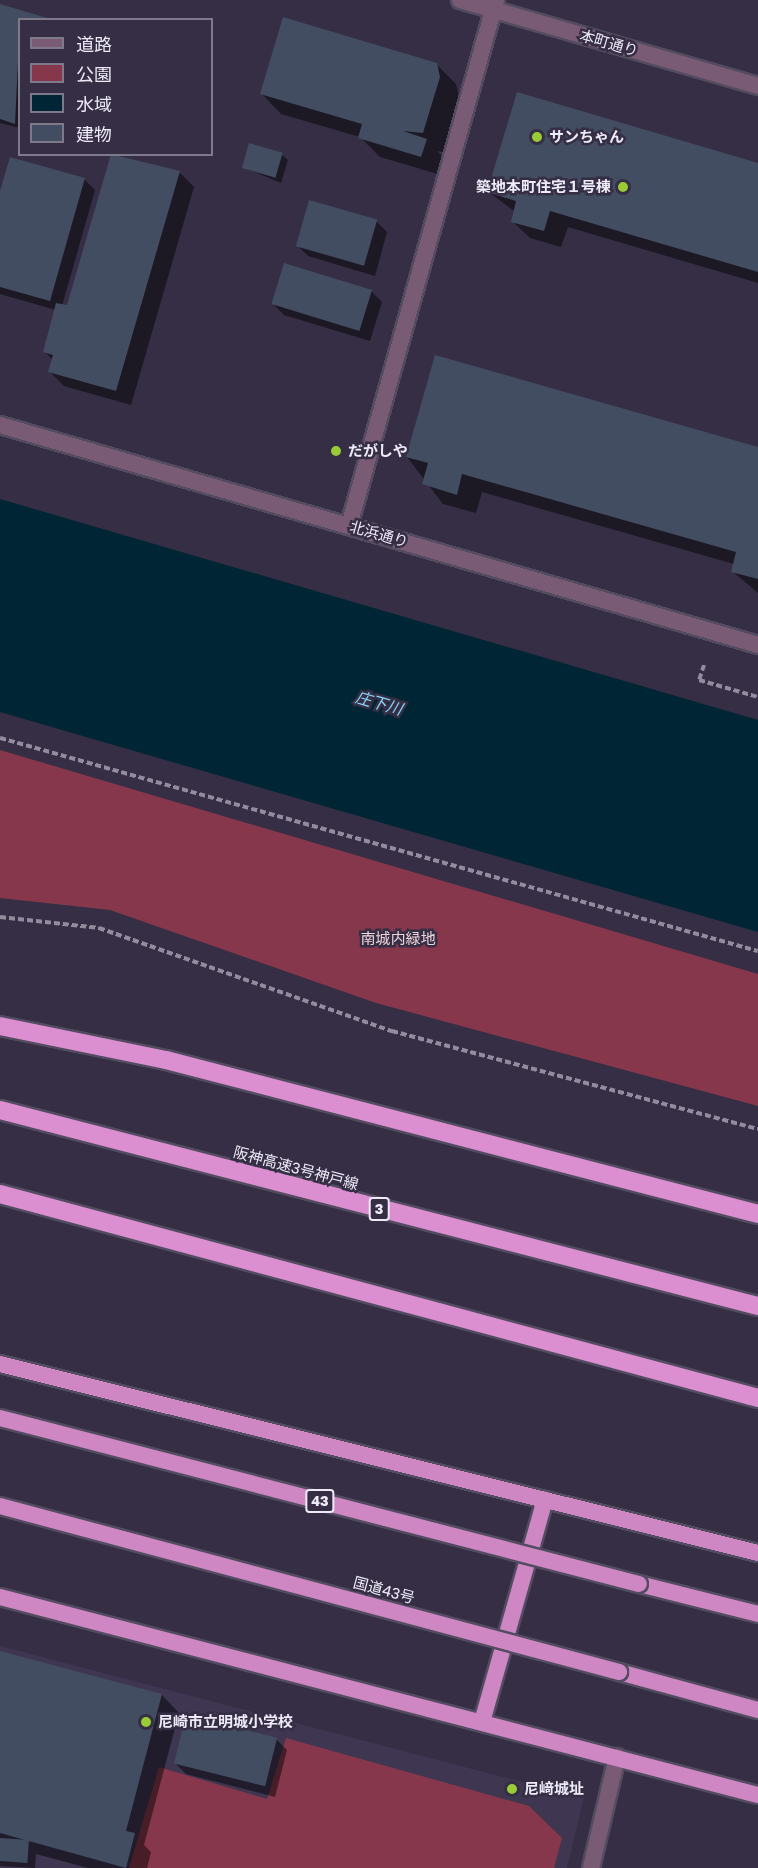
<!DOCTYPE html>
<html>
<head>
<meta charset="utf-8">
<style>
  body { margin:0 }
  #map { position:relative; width:758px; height:1868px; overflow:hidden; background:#352e44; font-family:"Golos Text","Noto Sans JP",sans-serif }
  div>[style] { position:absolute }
  .built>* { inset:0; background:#3f3651 }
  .green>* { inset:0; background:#86374b }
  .water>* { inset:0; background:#002635 }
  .shadow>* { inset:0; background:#0007 }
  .building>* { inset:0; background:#424d62; transform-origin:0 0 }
  .path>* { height:4px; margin-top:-2px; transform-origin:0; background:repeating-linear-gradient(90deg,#928c9e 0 6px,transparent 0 9px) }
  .roads { filter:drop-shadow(2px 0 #534c61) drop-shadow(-2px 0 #534c61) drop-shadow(0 2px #534c61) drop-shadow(0 -2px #534c61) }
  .minor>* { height:16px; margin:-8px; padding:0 8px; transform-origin:8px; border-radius:8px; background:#7a5b75 }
  .tertiary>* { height:16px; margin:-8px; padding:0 8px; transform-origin:8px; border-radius:8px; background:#7a5b75 }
  .trunk>* { height:16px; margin:-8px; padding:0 8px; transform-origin:8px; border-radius:8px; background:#ce87c3 }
  .motorway>* { height:18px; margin:-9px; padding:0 9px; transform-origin:9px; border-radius:9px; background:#db8ed0 }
  .bridges { filter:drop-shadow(2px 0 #534c61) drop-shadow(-2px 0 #534c61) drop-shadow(0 2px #534c61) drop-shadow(0 -2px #534c61) }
  .trunk-bridge>* { height:16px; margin:-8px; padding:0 8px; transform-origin:8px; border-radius:8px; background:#ce87c3 }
  .dots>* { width:16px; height:16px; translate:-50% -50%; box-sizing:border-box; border:3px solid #352e44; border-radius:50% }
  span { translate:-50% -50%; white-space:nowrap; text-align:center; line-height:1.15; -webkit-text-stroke:5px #352e44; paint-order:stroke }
  .shield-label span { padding:2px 4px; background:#352e44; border:2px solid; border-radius:4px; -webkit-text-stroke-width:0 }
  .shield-label { font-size:14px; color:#eeeaf8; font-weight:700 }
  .street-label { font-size:15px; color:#eeeaf8 }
  .poi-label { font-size:15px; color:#eeeaf8; font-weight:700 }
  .left { translate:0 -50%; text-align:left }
  .right { translate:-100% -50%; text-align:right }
  .park-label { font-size:15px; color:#eed3d8 }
  .water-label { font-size:16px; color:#86d4f9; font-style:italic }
  .legend { position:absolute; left:18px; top:18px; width:195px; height:138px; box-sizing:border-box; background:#352e44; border:2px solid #7f798c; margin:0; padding:8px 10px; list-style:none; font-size:18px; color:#eeeaf8 }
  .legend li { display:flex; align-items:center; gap:12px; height:30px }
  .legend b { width:30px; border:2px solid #7f798c }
</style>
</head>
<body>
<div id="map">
  <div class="built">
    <i style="clip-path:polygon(0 1646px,584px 1798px,567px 1868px,0 1868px)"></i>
  </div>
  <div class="green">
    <i style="clip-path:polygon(0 750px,758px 974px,758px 1106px,376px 1003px,110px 910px,0 898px)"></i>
    <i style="clip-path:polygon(286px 1738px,529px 1806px,562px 1838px,554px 1868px,129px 1868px,159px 1767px,267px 1799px)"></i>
  </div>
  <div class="water">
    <i style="clip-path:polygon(0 499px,758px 720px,758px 932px,0 712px)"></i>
  </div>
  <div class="shadow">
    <i style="clip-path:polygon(0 5px,46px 20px,20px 20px,20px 128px,0 123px)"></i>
    <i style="clip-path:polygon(436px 64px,456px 84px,459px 97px,443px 152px,437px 151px,446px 160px,441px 175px,380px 157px,360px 137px,281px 114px,262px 94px)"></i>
    <i style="clip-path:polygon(112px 154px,179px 172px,194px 187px,131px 405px,64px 386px,49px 371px,53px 360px,44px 351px,56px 310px,0 294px,0 196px,84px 179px,95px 190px,62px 306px,68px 307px)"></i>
    <i style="clip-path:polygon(282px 155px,288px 160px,281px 183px,243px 167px)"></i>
    <i style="clip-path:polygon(758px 164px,758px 283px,568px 227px,561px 247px,530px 238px,512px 221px,515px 212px,489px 192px)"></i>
    <i style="clip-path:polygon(376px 221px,387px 232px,375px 276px,308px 256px,298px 246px)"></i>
    <i style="clip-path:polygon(371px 291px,382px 302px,370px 341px,284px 315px,273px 304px)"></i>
    <i style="clip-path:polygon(758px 449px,758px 593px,732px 571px,734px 564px,482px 492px,476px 513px,443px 504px,407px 457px)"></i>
    <i style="clip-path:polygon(0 1652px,162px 1695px,179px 1713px,144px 1845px,151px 1852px,147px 1868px,88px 1868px,36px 1854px,35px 1868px,0 1866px)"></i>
    <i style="clip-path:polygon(276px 1739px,287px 1750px,275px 1797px,186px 1774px,175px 1763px)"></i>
  </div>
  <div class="building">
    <i style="clip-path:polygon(0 4px,47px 18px,20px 20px,15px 124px,0 119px)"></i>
    <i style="clip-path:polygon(283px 17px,437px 63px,440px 77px,423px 133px,403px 131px,427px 139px,421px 157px,358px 138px,362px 124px,260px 94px)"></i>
    <i style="clip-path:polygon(517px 92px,758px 163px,758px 272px,550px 211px,544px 231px,511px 222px,516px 201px,487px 192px)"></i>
    <i style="left:249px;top:143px;width:35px;height:26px;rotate:16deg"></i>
    <i style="clip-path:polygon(111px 154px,180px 171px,116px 391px,48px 372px,53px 355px,43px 352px,56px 303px,67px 305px)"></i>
    <i style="clip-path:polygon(10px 157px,85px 178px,50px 301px,0 287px,0 191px)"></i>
    <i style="left:309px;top:200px;width:71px;height:48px;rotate:16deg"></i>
    <i style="left:284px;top:263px;width:92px;height:43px;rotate:17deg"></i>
    <i style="clip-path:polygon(435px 355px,758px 447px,758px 579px,731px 572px,736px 552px,462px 474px,457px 495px,422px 484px,428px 463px,406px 457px)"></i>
    <i style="clip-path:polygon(0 1651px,162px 1694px,126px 1831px,135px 1833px,126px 1868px,0 1833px)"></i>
    <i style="left:186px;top:1715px;width:94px;height:50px;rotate:14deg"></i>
    <i style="left:0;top:1838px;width:29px;height:23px;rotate:4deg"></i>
  </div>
  <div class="path">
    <i style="left:704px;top:665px;width:16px;rotate:108deg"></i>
    <i style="left:699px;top:680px;width:61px;rotate:16.1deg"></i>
    <i style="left:0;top:738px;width:787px;rotate:15.7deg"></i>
    <i style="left:0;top:917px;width:100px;rotate:6.3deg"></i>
    <i style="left:99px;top:928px;width:311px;rotate:19.4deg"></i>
    <i style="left:392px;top:1031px;width:379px;rotate:15deg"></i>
  </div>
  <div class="roads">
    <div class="minor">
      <i style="left:0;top:425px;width:789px;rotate:16.18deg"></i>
      <i style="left:349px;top:526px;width:546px;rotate:-74.39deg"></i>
      <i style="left:591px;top:1868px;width:114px;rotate:-76.8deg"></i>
    </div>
    <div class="tertiary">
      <i style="left:460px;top:0;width:310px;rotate:16.1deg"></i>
    </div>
    <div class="trunk">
      <i style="left:0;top:1364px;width:781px;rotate:14deg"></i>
      <i style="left:639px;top:1584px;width:123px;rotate:14.1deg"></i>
      <i style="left:0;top:1597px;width:783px;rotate:14.64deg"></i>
      <i style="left:619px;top:1672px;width:144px;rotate:15.3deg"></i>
      <i style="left:482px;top:1722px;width:231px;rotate:-74.2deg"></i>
    </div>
    <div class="motorway">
      <i style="left:0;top:1026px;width:169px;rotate:11.6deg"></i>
      <i style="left:166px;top:1060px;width:612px;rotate:14.58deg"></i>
      <i style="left:0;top:1110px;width:783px;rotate:14.5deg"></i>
      <i style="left:0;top:1194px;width:785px;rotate:15.06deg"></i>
    </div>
  </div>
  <div class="bridges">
    <div class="trunk-bridge">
      <i style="left:0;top:1418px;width:660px;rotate:14.56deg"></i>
      <i style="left:0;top:1506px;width:641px;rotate:15.01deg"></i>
    </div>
  </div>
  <div class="dots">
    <i style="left:537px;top:137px;background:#99cb36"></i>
    <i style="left:623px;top:187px;background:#99cb36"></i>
    <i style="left:336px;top:451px;background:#99cb36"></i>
    <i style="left:146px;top:1722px;background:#99cb36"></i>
    <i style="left:512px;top:1789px;background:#99cb36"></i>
  </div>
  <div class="shield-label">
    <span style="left:379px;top:1209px">3</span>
    <span style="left:320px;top:1501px">43</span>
  </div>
  <div class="street-label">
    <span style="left:609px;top:43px;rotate:16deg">本町通り</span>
    <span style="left:379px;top:534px;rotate:16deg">北浜通り</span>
    <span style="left:296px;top:1168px;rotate:15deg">阪神高速3号神戸線</span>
    <span style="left:384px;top:1590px;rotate:15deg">国道43号</span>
  </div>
  <div class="poi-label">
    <span class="left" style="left:549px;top:137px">サンちゃん</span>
    <span class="right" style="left:611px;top:187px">築地本町住宅１号棟</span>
    <span class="left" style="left:348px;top:451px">だがしや</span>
    <span class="left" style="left:158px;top:1722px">尼崎市立明城小学校</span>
    <span class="left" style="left:524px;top:1789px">尼﨑城址</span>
  </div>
  <div class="park-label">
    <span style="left:398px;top:939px">南城内緑地</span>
  </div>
  <div class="water-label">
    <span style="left:379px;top:703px;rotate:16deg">庄下川</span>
  </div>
  <ul class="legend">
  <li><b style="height:8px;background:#7a5b75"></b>道路</li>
  <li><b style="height:16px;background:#86374b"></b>公園</li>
  <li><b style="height:16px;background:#002635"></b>水域</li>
  <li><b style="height:16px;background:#424d62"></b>建物</li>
  </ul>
</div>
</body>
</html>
